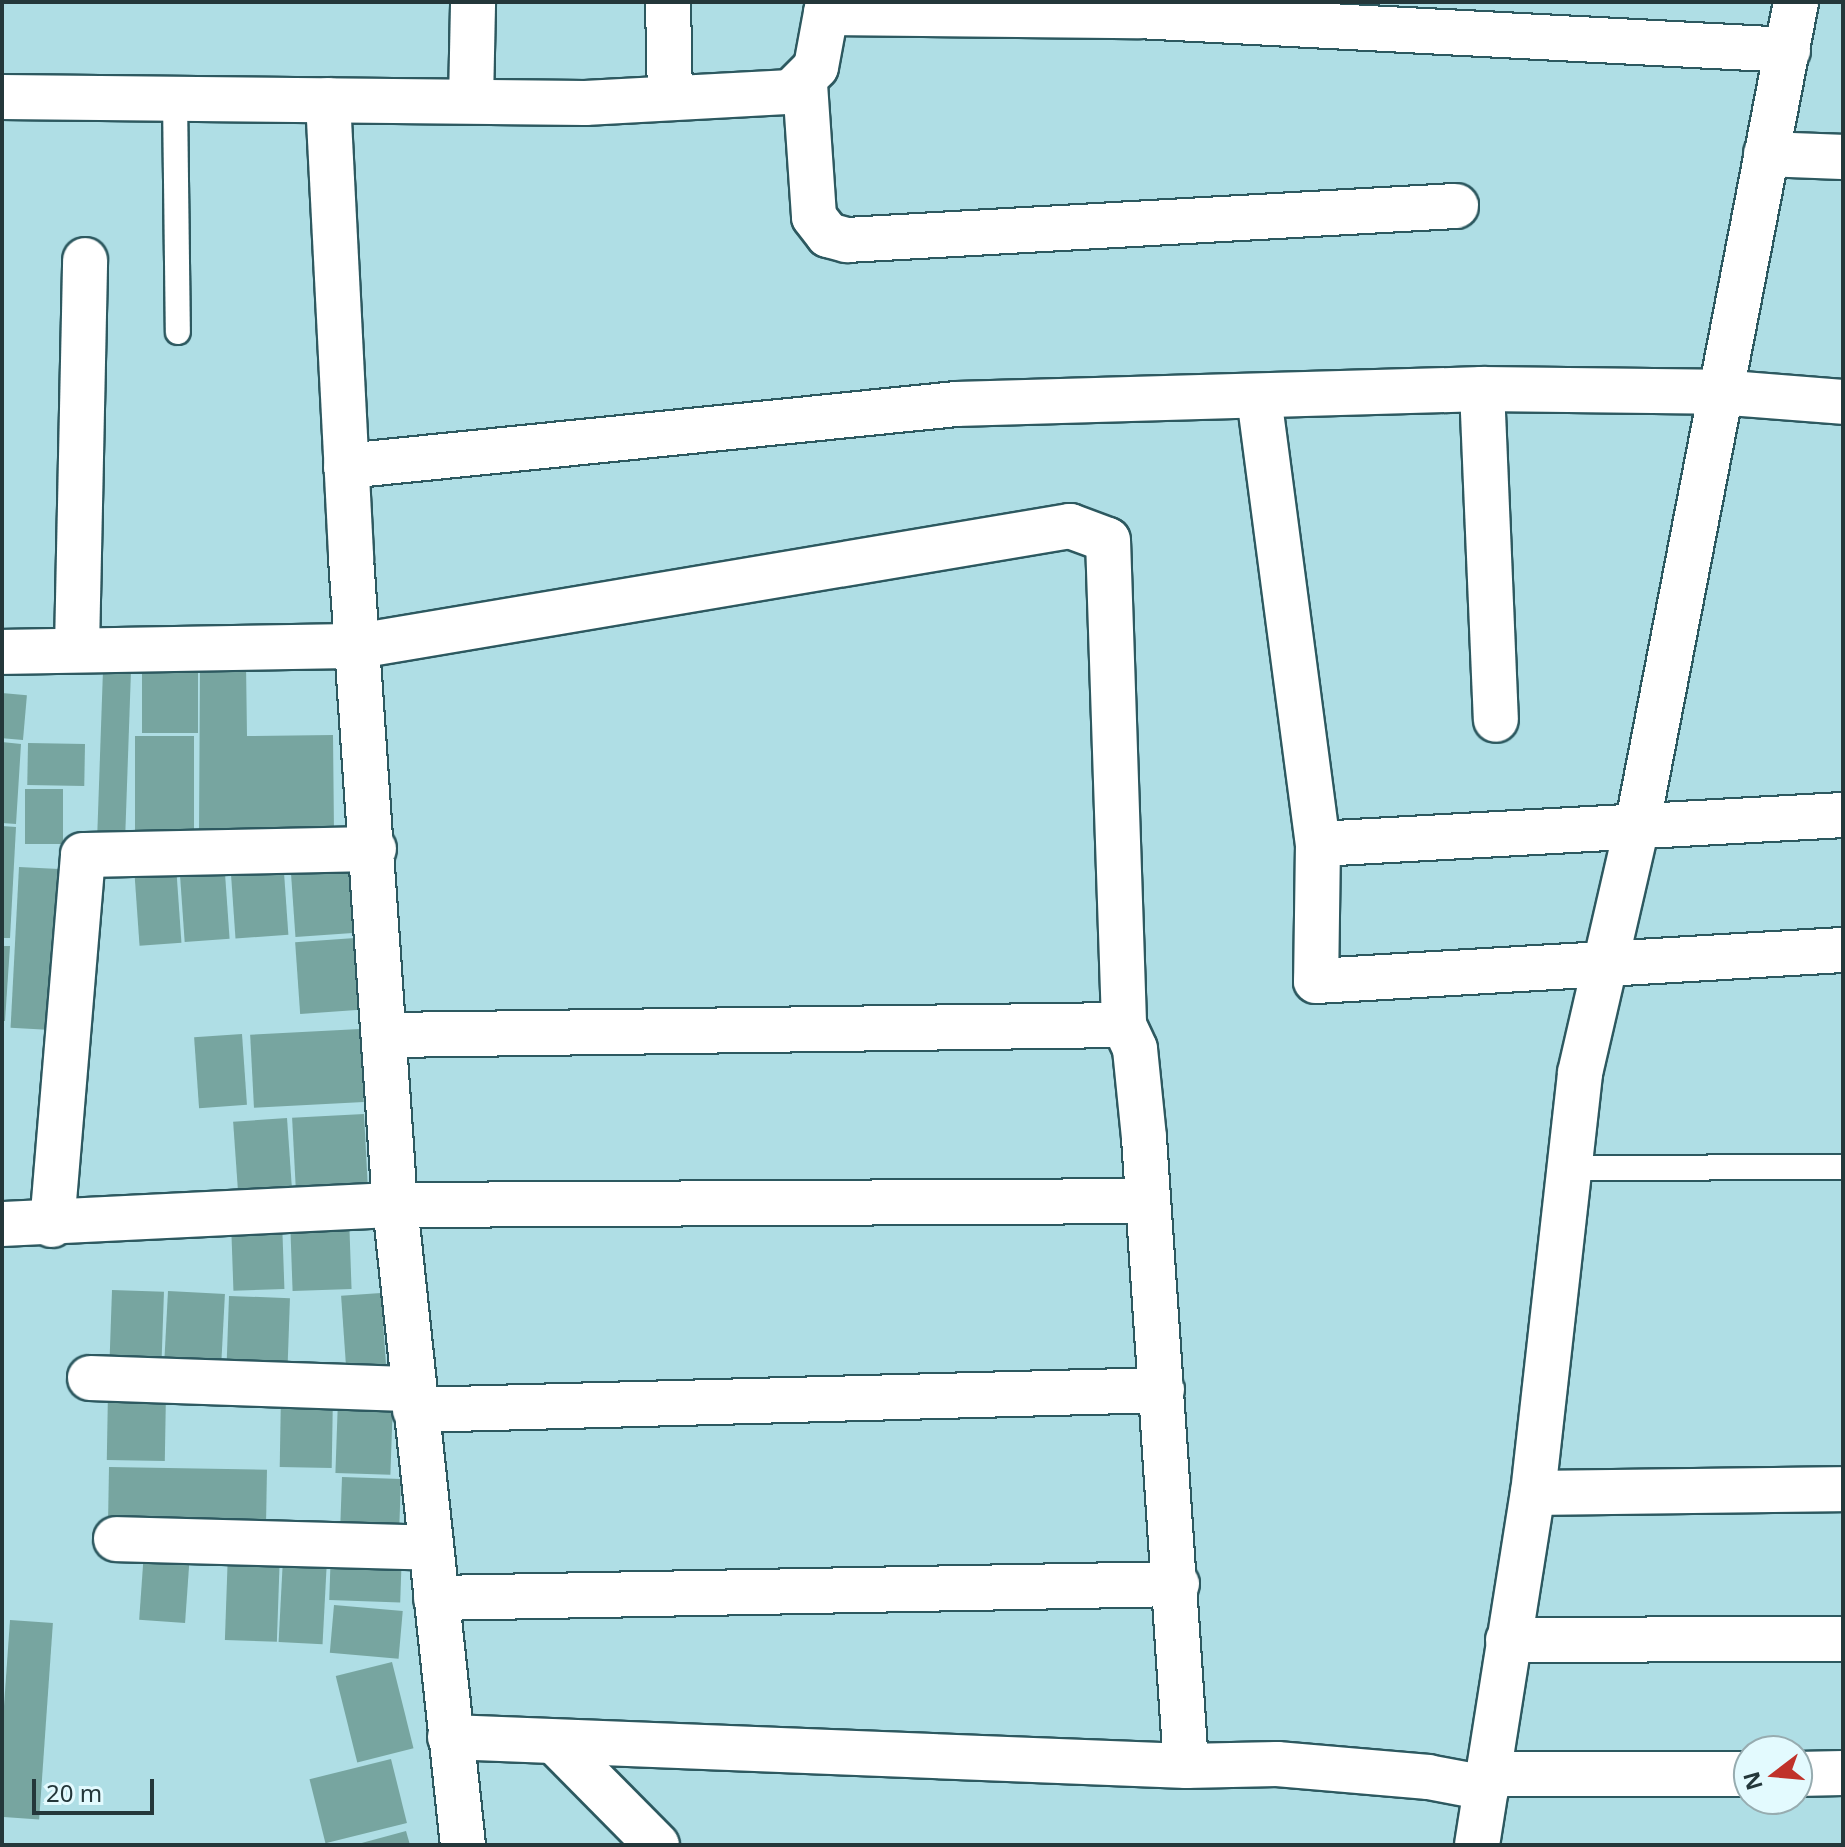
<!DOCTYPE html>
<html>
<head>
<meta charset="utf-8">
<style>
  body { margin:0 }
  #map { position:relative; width:1845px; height:1847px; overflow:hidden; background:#afdee5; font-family:"Noto Sans",sans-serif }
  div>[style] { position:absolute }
  .building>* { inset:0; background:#77a5a0; transform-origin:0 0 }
  .roads { filter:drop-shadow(2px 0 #2d5960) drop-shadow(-2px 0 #2d5960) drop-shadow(0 2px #2d5960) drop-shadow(0 -2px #2d5960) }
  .service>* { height:24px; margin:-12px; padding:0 12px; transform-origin:12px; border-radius:12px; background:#fff }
  .minor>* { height:44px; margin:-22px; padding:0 22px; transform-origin:22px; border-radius:22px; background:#fff }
  .tertiary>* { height:44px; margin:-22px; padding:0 22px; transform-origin:22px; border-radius:22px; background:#fff }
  span { translate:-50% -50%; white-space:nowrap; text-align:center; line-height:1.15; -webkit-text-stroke:6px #e3fafe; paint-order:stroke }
  .frame { position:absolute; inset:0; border:4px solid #24373a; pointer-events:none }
  .north { position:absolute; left:1733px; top:1735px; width:80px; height:80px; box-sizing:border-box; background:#e3fafe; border:2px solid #97acb0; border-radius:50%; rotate:254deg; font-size:22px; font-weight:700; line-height:32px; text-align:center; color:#24373a }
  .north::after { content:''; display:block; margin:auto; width:28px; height:36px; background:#c0322a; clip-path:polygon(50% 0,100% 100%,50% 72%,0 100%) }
  .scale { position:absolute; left:32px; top:1779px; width:122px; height:36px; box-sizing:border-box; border:4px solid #24373a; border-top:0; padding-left:10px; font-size:24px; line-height:28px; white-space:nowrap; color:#24373a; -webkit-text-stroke:6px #e3fafe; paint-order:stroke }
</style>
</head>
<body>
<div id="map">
  <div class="building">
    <i style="clip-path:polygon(200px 663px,246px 663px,247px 736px,333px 735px,334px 832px,199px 834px)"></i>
    <i style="left:142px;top:669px;width:56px;height:64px"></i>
    <i style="left:103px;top:670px;width:28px;height:170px;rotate:2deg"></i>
    <i style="left:2px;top:693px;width:25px;height:45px;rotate:5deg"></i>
    <i style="left:135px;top:736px;width:59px;height:99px"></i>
    <i style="clip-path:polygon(2px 742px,21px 744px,16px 824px,2px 823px)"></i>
    <i style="left:28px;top:743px;width:57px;height:42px;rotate:1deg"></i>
    <i style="left:25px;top:789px;width:38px;height:55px"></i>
    <i style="clip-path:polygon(2px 826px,16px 827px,10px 938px,2px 938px)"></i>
    <i style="left:351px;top:857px;width:76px;height:61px;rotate:86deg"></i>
    <i style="left:283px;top:858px;width:77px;height:53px;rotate:86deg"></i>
    <i style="left:224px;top:859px;width:80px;height:45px;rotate:86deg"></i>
    <i style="left:176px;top:865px;width:78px;height:42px;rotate:86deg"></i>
    <i style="left:19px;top:867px;width:50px;height:161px;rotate:3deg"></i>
    <i style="left:355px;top:938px;width:72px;height:60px;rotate:86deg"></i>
    <i style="clip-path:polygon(2px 946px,10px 946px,5px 1021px,2px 1021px)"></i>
    <i style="left:360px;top:1029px;width:73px;height:110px;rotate:87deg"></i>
    <i style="left:242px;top:1034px;width:71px;height:48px;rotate:86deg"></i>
    <i style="left:364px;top:1114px;width:71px;height:72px;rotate:87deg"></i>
    <i style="left:287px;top:1118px;width:73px;height:54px;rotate:86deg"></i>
    <i style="left:349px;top:1216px;width:73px;height:59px;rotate:88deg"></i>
    <i style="left:282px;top:1220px;width:69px;height:51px;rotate:88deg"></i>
    <i style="left:112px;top:1290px;width:52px;height:80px;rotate:2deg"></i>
    <i style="left:168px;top:1291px;width:57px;height:81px;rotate:3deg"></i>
    <i style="left:381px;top:1293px;width:76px;height:40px;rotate:86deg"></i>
    <i style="left:229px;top:1296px;width:61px;height:78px;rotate:2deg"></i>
    <i style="left:108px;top:1391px;width:58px;height:69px;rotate:1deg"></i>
    <i style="left:281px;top:1393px;width:52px;height:74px;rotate:1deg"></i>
    <i style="left:338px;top:1399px;width:55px;height:74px;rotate:2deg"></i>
    <i style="left:109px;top:1467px;width:158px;height:60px;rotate:1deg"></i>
    <i style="left:342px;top:1477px;width:59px;height:52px;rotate:2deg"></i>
    <i style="left:331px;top:1549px;width:71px;height:51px;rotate:2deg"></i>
    <i style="left:144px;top:1551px;width:46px;height:69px;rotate:4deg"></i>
    <i style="left:228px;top:1551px;width:52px;height:89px;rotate:2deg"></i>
    <i style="left:283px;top:1558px;width:44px;height:84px;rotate:3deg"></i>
    <i style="left:334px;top:1605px;width:69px;height:48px;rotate:5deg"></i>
    <i style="left:10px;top:1620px;width:43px;height:197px;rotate:4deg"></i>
    <i style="left:392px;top:1662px;width:89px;height:58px;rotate:76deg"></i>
    <i style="left:391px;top:1759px;width:66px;height:84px;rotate:76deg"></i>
    <i style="clip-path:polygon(406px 1831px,410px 1845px,358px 1845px,358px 1844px)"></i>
  </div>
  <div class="roads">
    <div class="service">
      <i style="left:175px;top:98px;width:234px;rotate:89.3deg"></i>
      <i style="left:1568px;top:1168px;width:275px;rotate:-0.2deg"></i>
    </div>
    <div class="minor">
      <i style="left:668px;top:2px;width:94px;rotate:88.8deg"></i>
      <i style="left:826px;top:13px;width:312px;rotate:0.6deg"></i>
      <i style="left:1138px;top:16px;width:651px;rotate:2.99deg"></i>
      <i style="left:805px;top:84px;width:133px;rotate:86.1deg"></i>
      <i style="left:814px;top:217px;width:23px;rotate:52deg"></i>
      <i style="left:828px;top:235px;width:20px;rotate:15deg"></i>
      <i style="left:847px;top:240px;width:610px;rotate:-3.2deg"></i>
      <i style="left:328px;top:100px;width:459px;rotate:87.1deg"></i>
      <i style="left:351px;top:558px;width:648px;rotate:86.11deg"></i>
      <i style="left:395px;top:1205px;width:644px;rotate:83.94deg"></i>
      <i style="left:471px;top:101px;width:99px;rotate:-88.8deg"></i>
      <i style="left:1766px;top:154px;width:77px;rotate:2.2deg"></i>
      <i style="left:1482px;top:389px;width:331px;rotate:87.6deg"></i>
      <i style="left:1259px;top:397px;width:451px;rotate:82.5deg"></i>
      <i style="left:1318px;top:844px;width:137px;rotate:90.8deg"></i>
      <i style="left:1316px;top:981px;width:528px;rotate:-3.37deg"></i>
      <i style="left:346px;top:466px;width:613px;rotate:-5.8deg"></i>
      <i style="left:956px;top:404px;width:526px;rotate:-1.63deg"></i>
      <i style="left:1482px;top:389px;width:235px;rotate:0.7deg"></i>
      <i style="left:1717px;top:392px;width:126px;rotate:4.5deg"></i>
      <i style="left:77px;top:648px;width:388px;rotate:-88.8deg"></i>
      <i style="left:2px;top:652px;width:356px;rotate:-1deg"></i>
      <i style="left:358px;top:646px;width:722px;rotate:-9.57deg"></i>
      <i style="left:1070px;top:526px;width:40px;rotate:20.2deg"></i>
      <i style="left:1108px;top:540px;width:485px;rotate:88.1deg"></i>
      <i style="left:1124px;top:1025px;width:26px;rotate:65deg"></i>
      <i style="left:1135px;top:1049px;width:89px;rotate:84.2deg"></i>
      <i style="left:1144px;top:1138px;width:629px;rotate:86.17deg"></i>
      <i style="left:1318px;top:844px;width:526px;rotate:-3.16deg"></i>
      <i style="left:387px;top:1035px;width:737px;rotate:-0.78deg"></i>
      <i style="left:2px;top:1224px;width:393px;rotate:-2.8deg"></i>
      <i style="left:395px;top:1205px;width:753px;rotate:-0.3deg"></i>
      <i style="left:52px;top:1225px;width:371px;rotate:-85.2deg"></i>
      <i style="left:83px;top:855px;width:291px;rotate:-1.2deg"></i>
      <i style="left:90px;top:1378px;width:323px;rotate:2deg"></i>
      <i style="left:415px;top:1410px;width:747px;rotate:-1.53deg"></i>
      <i style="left:1533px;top:1493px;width:310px;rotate:-0.7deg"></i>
      <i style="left:116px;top:1539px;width:313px;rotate:1.6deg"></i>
      <i style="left:436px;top:1598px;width:741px;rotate:-1.08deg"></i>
      <i style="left:1508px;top:1640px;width:335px;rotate:-0.2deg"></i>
      <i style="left:450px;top:1737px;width:737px;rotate:2.26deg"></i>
      <i style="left:1186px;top:1766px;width:91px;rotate:-1.3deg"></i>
      <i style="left:1277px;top:1764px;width:152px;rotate:4.9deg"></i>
      <i style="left:1428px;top:1777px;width:60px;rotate:10.6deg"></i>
      <i style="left:555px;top:1742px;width:145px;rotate:45.3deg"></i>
      <i style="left:1489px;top:1774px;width:260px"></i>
      <i style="left:1797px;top:1774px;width:46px;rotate:-1.2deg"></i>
      <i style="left:1477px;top:1845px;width:356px;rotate:-81deg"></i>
      <i style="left:1533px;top:1493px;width:423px;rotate:-83.6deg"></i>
      <i style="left:1580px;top:1073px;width:258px;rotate:-77deg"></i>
      <i style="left:1638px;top:822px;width:835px;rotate:-79.09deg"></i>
    </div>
    <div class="tertiary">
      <i style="left:2px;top:97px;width:583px;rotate:0.59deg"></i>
      <i style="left:585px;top:103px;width:206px;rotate:-3.1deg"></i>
      <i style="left:791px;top:92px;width:35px;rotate:-45deg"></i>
      <i style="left:816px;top:67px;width:66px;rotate:-79.5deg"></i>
    </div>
  </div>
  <div class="frame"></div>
  <div class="north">N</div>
  <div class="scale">20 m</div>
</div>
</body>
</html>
